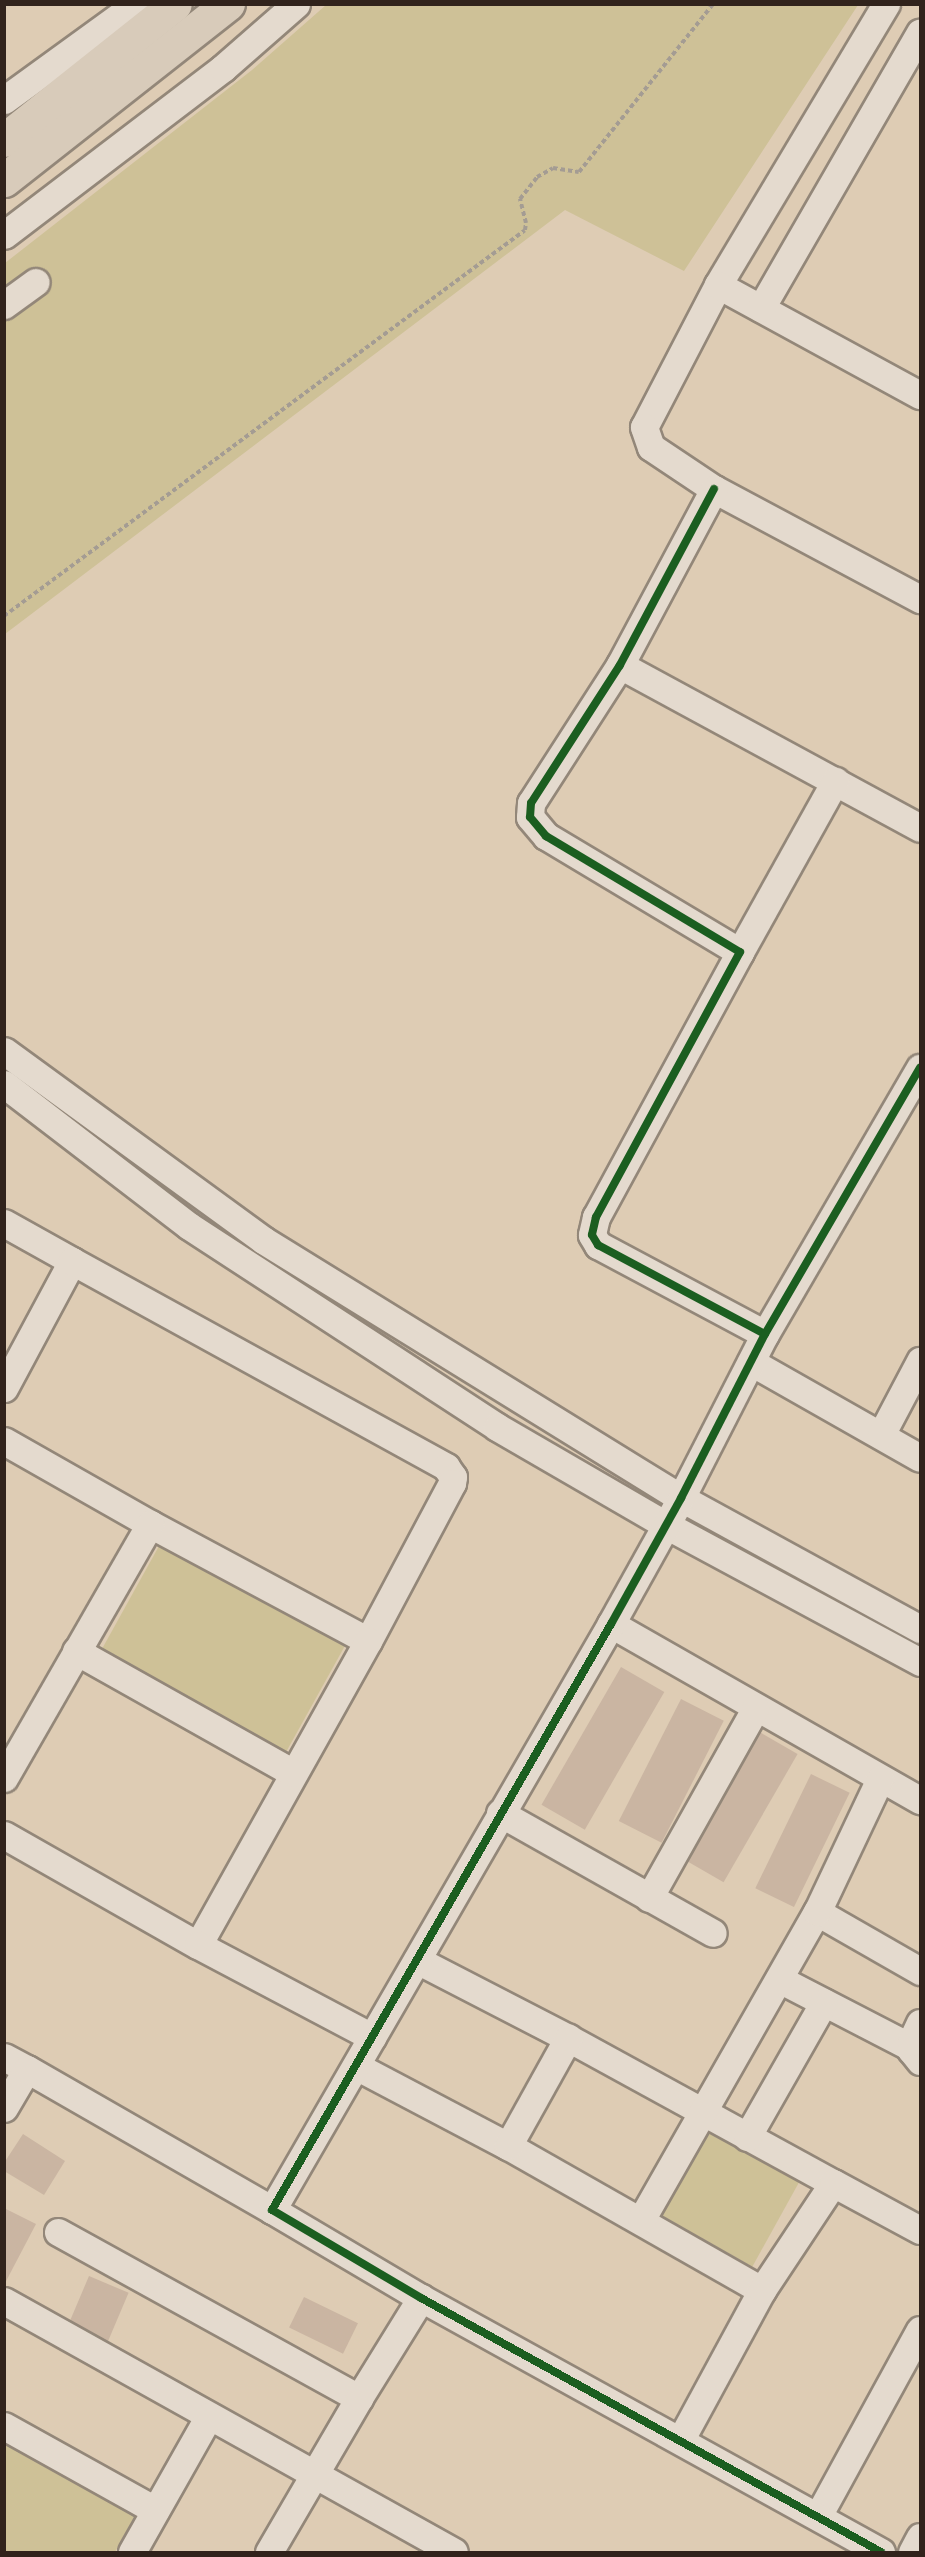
<!DOCTYPE html>
<html>
<head>
<meta charset="utf-8">
<style>
  body { margin:0 }
  #map { position:relative; width:925px; height:2557px; overflow:hidden; background:#deccb4; font-family:"Sorts Mill Goudy",serif }
  div>[style] { position:absolute }
  .green>* { inset:0; background:#cec197; transform-origin:0 0 }
  .building>* { inset:0; background:#cab5a2; transform-origin:0 0 }
  .path>* { height:4px; margin-top:-2px; transform-origin:0; background:repeating-linear-gradient(90deg,#a49c93 0 4.5px,transparent 0 7.5px) }
  .roads { filter:drop-shadow(2px 0 #938779) drop-shadow(-2px 0 #938779) drop-shadow(0 2px #938779) drop-shadow(0 -2px #938779) }
  .minor>* { height:27px; margin:-13.5px; padding:0 13.5px; transform-origin:13.5px; border-radius:13.5px; background:#e4dace }
  .highway>* { height:33px; margin:-16.5px; padding:0 16.5px; transform-origin:16.5px; border-radius:16.5px; background:#d8cbba }
  .cycleway>* { height:8px; margin:-4px; padding:0 4px; transform-origin:4px; border-radius:4px; background:#1b5e20 }
  span { translate:-50% -50%; white-space:nowrap; text-align:center; line-height:1.15; -webkit-text-stroke:4.5px #f5e0c3; paint-order:stroke }
  .frame { position:absolute; inset:0; border:6px solid #31231c; pointer-events:none }
</style>
</head>
<body>
<div id="map">
  <div class="green">
    <i style="clip-path:polygon(326px 5px,858px 5px,684px 271px,565px 210px,5px 634px,5px 263px,252px 70px)"></i>
    <i style="left:164px;top:1537px;width:211px;height:136px;rotate:29deg"></i>
    <i style="left:704px;top:2129px;width:109px;height:97px;rotate:29deg"></i>
    <i style="clip-path:polygon(4px 2441px,135px 2516px,115px 2552px,5px 2552px)"></i>
  </div>
  <div class="building">
    <i style="left:621px;top:1667px;width:50px;height:159px;rotate:30deg"></i>
    <i style="left:681px;top:1699px;width:48px;height:137px;rotate:27deg"></i>
    <i style="left:756px;top:1730px;width:48px;height:148px;rotate:30deg"></i>
    <i style="left:811px;top:1774px;width:43px;height:127px;rotate:26deg"></i>
    <i style="clip-path:polygon(23px 2134px,65px 2161px,44px 2195px,4px 2171px,4px 2163px)"></i>
    <i style="clip-path:polygon(4px 2208px,36px 2224px,4px 2285px)"></i>
    <i style="left:89px;top:2276px;width:43px;height:60px;rotate:23deg"></i>
    <i style="left:304px;top:2297px;width:60px;height:34px;rotate:26deg"></i>
  </div>
  <div class="path">
    <i style="left:4px;top:616px;width:648px;rotate:-36.53deg"></i>
    <i style="left:525px;top:230px;width:7px;rotate:-82deg"></i>
    <i style="left:526px;top:223px;width:25px;rotate:-104deg"></i>
    <i style="left:520px;top:199px;width:28px;rotate:-52deg"></i>
    <i style="left:537px;top:177px;width:18px;rotate:-29deg"></i>
    <i style="left:553px;top:168px;width:26px;rotate:9deg"></i>
    <i style="left:579px;top:172px;width:215px;rotate:-51.4deg"></i>
  </div>
  <div class="roads">
    <div class="minor">
      <i style="left:886px;top:4px;width:327px;rotate:120.9deg"></i>
      <i style="left:718px;top:285px;width:160px;rotate:117.5deg"></i>
      <i style="left:644px;top:427px;width:21px;rotate:71deg"></i>
      <i style="left:651px;top:447px;width:76px;rotate:33.7deg"></i>
      <i style="left:714px;top:489px;width:234px;rotate:28.1deg"></i>
      <i style="left:4px;top:100px;width:163px;rotate:-36deg"></i>
      <i style="left:4px;top:235px;width:275px;rotate:-37.3deg"></i>
      <i style="left:223px;top:68px;width:97px;rotate:-41.2deg"></i>
      <i style="left:718px;top:285px;width:230px;rotate:28.6deg"></i>
      <i style="left:4px;top:305px;width:39px;rotate:-36deg"></i>
      <i style="left:761px;top:308px;width:318px;rotate:-60deg"></i>
      <i style="left:714px;top:489px;width:200px;rotate:118.1deg"></i>
      <i style="left:620px;top:665px;width:164px;rotate:122.8deg"></i>
      <i style="left:531px;top:803px;width:14px;rotate:94deg"></i>
      <i style="left:530px;top:817px;width:25px;rotate:50deg"></i>
      <i style="left:546px;top:836px;width:226px;rotate:30.9deg"></i>
      <i style="left:740px;top:952px;width:302px;rotate:118.5deg"></i>
      <i style="left:596px;top:1217px;width:18px;rotate:103deg"></i>
      <i style="left:592px;top:1235px;width:12px;rotate:59deg"></i>
      <i style="left:598px;top:1245px;width:189px;rotate:28.1deg"></i>
      <i style="left:620px;top:665px;width:341px;rotate:28.5deg"></i>
      <i style="left:740px;top:952px;width:196px;rotate:-60.9deg"></i>
      <i style="left:4px;top:1051px;width:321px;rotate:36.1deg"></i>
      <i style="left:263px;top:1240px;width:491px;rotate:31.7deg"></i>
      <i style="left:681px;top:1498px;width:273px;rotate:28.7deg"></i>
      <i style="left:4px;top:1084px;width:233px;rotate:37.5deg"></i>
      <i style="left:189px;top:1226px;width:368px;rotate:33.1deg"></i>
      <i style="left:497px;top:1427px;width:195px;rotate:30.1deg"></i>
      <i style="left:666px;top:1525px;width:289px;rotate:28.3deg"></i>
      <i style="left:4px;top:1223px;width:78px;rotate:29.2deg"></i>
      <i style="left:751px;top:1362px;width:194px;rotate:29.6deg"></i>
      <i style="left:4px;top:1388px;width:144px;rotate:-61.8deg"></i>
      <i style="left:72px;top:1261px;width:427px;rotate:28.8deg"></i>
      <i style="left:446px;top:1467px;width:12px;rotate:55deg"></i>
      <i style="left:453px;top:1477px;width:6px;rotate:99deg"></i>
      <i style="left:452px;top:1483px;width:179px;rotate:118deg"></i>
      <i style="left:881px;top:1435px;width:84px;rotate:-62.2deg"></i>
      <i style="left:4px;top:1441px;width:168px;rotate:29.6deg"></i>
      <i style="left:150px;top:1524px;width:247px;rotate:28.2deg"></i>
      <i style="left:368px;top:1641px;width:348px;rotate:119.2deg"></i>
      <i style="left:611px;top:1624px;width:356px;rotate:29.7deg"></i>
      <i style="left:76px;top:1651px;width:249px;rotate:29.3deg"></i>
      <i style="left:4px;top:1778px;width:293px;rotate:-60.1deg"></i>
      <i style="left:500px;top:1813px;width:244px;rotate:29.4deg"></i>
      <i style="left:4px;top:1835px;width:223px;rotate:29.6deg"></i>
      <i style="left:198px;top:1945px;width:197px;rotate:27.9deg"></i>
      <i style="left:649px;top:1898px;width:217px;rotate:-60.7deg"></i>
      <i style="left:817px;top:1912px;width:119px;rotate:29.8deg"></i>
      <i style="left:417px;top:1960px;width:170px;rotate:27.3deg"></i>
      <i style="left:568px;top:2038px;width:302px;rotate:28.7deg"></i>
      <i style="left:779px;top:1979px;width:148px;rotate:27.3deg"></i>
      <i style="left:4px;top:2057px;width:26px;rotate:28deg"></i>
      <i style="left:920px;top:2061px;width:14px;rotate:-129deg"></i>
      <i style="left:911px;top:2050px;width:8px;rotate:-90deg"></i>
      <i style="left:911px;top:2042px;width:21px;rotate:-65deg"></i>
      <i style="left:356px;top:2066px;width:172px;rotate:27.8deg"></i>
      <i style="left:508px;top:2146px;width:292px;rotate:29.6deg"></i>
      <i style="left:4px;top:2108px;width:45px;rotate:-59.5deg"></i>
      <i style="left:27px;top:2069px;width:283px;rotate:29.9deg"></i>
      <i style="left:747px;top:2137px;width:155px;rotate:-60.3deg"></i>
      <i style="left:508px;top:2146px;width:124px;rotate:-60.9deg"></i>
      <i style="left:641px;top:2220px;width:355px;rotate:-60.3deg"></i>
      <i style="left:817px;top:1912px;width:147px;rotate:-64.7deg"></i>
      <i style="left:58px;top:2232px;width:344px;rotate:28.9deg"></i>
      <i style="left:4px;top:2301px;width:515px;rotate:29.15deg"></i>
      <i style="left:4px;top:2426px;width:173px;rotate:29.1deg"></i>
      <i style="left:681px;top:2439px;width:170px;rotate:-61.5deg"></i>
      <i style="left:762px;top:2290px;width:128px;rotate:-56.4deg"></i>
      <i style="left:833px;top:2183px;width:99px;rotate:28.4deg"></i>
      <i style="left:818px;top:2516px;width:212px;rotate:-61.3deg"></i>
      <i style="left:132px;top:2552px;width:156px;rotate:-60.5deg"></i>
      <i style="left:269px;top:2552px;width:178px;rotate:-59.7deg"></i>
      <i style="left:359px;top:2398px;width:118px;rotate:-58.2deg"></i>
      <i style="left:881px;top:2552px;width:525px;rotate:-151.09deg"></i>
      <i style="left:421px;top:2298px;width:173px;rotate:-149.4deg"></i>
      <i style="left:272px;top:2210px;width:677px;rotate:-59.95deg"></i>
      <i style="left:611px;top:1624px;width:144px;rotate:-60.9deg"></i>
      <i style="left:681px;top:1498px;width:184px;rotate:-62.9deg"></i>
      <i style="left:765px;top:1334px;width:308px;rotate:-59.8deg"></i>
      <i style="left:912px;top:2552px;width:17px;rotate:-62deg"></i>
    </div>
    <div class="highway">
      <i style="left:4px;top:140px;width:218px;rotate:-38.5deg"></i>
      <i style="left:4px;top:180px;width:285px;rotate:-38.2deg"></i>
    </div>
  </div>
  <div class="cycleway">
    <i style="left:714px;top:489px;width:200px;rotate:118.1deg"></i>
    <i style="left:620px;top:665px;width:164px;rotate:122.8deg"></i>
    <i style="left:531px;top:803px;width:14px;rotate:94deg"></i>
    <i style="left:530px;top:817px;width:25px;rotate:50deg"></i>
    <i style="left:546px;top:836px;width:226px;rotate:30.9deg"></i>
    <i style="left:740px;top:952px;width:302px;rotate:118.5deg"></i>
    <i style="left:596px;top:1217px;width:18px;rotate:103deg"></i>
    <i style="left:592px;top:1235px;width:12px;rotate:59deg"></i>
    <i style="left:598px;top:1245px;width:189px;rotate:28.1deg"></i>
    <i style="left:881px;top:2552px;width:525px;rotate:-151.09deg"></i>
    <i style="left:421px;top:2298px;width:173px;rotate:-149.4deg"></i>
    <i style="left:272px;top:2210px;width:677px;rotate:-59.95deg"></i>
    <i style="left:611px;top:1624px;width:144px;rotate:-60.9deg"></i>
    <i style="left:681px;top:1498px;width:184px;rotate:-62.9deg"></i>
    <i style="left:765px;top:1334px;width:308px;rotate:-59.8deg"></i>
  </div>
  <div class="frame"></div>
</div>
</body>
</html>
